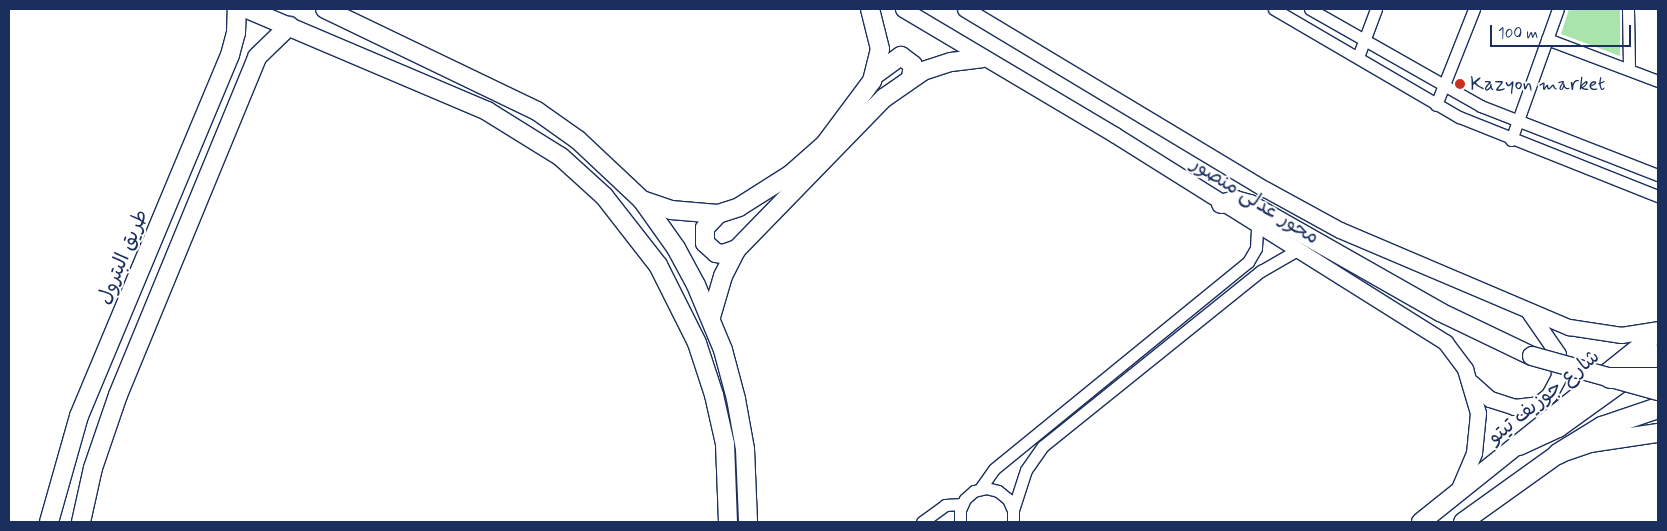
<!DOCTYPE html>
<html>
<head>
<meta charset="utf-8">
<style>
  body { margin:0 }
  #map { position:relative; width:1667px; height:531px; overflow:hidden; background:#fff; font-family:Mynerve,"Playpen Sans Arabic",sans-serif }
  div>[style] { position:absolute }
  .green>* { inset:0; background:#a8e4ab }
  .roads { filter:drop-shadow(1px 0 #1b2f5e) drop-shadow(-1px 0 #1b2f5e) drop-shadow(0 1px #1b2f5e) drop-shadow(0 -1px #1b2f5e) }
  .street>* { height:11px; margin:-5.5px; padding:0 5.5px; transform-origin:5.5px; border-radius:5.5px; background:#fff }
  .secondary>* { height:15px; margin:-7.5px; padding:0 7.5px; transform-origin:7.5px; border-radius:7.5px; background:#fff }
  .primary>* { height:18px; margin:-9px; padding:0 9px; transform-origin:9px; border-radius:9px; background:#fff }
  .highway>* { height:20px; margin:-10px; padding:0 10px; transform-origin:10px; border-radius:10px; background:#fff }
  .bridges { filter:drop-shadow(1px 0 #1b2f5e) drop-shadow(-1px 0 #1b2f5e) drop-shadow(0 1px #1b2f5e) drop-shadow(0 -1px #1b2f5e) }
  .primary-bridge>* { height:18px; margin:-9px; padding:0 9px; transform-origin:9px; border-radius:9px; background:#fff }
  .highway-bridge>* { height:20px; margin:-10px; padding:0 10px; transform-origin:10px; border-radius:10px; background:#fff }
  .dots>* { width:14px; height:14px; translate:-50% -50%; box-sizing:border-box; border:2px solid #fff; border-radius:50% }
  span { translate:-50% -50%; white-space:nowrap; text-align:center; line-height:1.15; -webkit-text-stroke:4px #fff; paint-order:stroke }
  .poi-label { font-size:20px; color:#1b2f5e }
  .left { translate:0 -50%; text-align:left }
  .street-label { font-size:20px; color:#1b2f5e }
  .frame { position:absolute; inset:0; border:10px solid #1b2f5e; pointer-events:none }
  .scale { position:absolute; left:1490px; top:25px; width:141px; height:22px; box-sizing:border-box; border:2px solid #1b2f5e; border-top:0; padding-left:6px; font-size:15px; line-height:18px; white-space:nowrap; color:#1b2f5e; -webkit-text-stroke:4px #fff; paint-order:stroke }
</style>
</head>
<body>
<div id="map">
  <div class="green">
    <i style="clip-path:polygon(1569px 9px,1620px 9px,1620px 56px,1561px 34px)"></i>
  </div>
  <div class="roads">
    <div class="street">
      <i style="left:1274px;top:9px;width:214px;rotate:30.3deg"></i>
      <i style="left:1459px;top:117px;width:214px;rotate:21.7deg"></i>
      <i style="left:1310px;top:9px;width:197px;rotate:29.6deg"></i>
      <i style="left:1481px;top:106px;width:190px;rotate:21.3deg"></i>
      <i style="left:1628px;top:9px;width:60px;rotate:89deg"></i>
      <i style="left:1547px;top:39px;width:119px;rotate:20.7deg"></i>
      <i style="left:1358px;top:57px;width:51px;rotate:-69.4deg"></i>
      <i style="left:1436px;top:105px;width:103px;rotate:-68.4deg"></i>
      <i style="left:1511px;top:140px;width:139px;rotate:-70.3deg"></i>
      <i style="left:980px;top:489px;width:24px;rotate:-55deg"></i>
      <i style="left:994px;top:469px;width:328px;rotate:-39.2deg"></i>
      <i style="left:1248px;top:262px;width:16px;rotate:-60deg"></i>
      <i style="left:1256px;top:248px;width:21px;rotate:-87deg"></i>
      <i style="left:1013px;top:510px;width:42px;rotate:-72deg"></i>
      <i style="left:1026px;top:470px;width:29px;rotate:-55deg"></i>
      <i style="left:1043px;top:446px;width:280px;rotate:-38.8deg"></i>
      <i style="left:1261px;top:271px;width:39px;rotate:-30deg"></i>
      <i style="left:922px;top:522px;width:29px;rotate:-36deg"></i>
      <i style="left:945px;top:505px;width:17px;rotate:-3deg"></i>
      <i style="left:960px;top:522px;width:12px;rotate:-90deg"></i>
      <i style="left:960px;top:510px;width:12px;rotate:-66deg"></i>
      <i style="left:965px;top:499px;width:12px;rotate:-42deg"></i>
      <i style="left:974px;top:491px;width:12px;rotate:-14deg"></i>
      <i style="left:986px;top:488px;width:12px;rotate:14deg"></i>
      <i style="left:998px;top:491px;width:13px;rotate:39deg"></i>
      <i style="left:1008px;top:499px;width:12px;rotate:66deg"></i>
      <i style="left:1013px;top:510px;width:12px;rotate:90deg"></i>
    </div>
    <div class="secondary">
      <i style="left:903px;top:9px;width:247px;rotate:30.7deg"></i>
      <i style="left:1115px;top:135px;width:390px;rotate:32.1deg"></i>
      <i style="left:1445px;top:342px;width:34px;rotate:53deg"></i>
      <i style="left:1465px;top:369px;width:46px;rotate:73.5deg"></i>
      <i style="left:1478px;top:413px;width:40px;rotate:95.7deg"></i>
      <i style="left:1474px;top:453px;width:43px;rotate:113deg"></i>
      <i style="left:965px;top:9px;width:350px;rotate:31deg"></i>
      <i style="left:1265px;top:189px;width:85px;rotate:28.7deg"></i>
      <i style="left:1340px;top:230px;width:249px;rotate:23deg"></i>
      <i style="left:1569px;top:327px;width:53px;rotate:8.7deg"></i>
      <i style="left:1621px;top:335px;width:37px;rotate:-9deg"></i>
      <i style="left:1472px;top:383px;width:24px;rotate:42deg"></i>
      <i style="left:1490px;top:399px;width:25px;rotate:18deg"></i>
      <i style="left:1514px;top:407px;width:24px;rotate:-7deg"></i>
      <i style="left:1538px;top:404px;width:14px;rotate:-39deg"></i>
      <i style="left:1549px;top:395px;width:21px;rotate:-62deg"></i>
      <i style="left:1559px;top:376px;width:22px;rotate:-93deg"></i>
      <i style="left:1558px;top:354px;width:51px;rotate:-124.6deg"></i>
    </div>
    <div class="primary">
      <i style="left:247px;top:9px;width:261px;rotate:23deg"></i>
      <i style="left:487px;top:111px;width:87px;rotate:31.9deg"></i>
      <i style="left:561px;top:157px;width:58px;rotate:42.2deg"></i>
      <i style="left:604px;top:196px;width:88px;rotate:52deg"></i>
      <i style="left:658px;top:265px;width:87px;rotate:63.4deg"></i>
      <i style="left:697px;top:343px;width:55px;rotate:71.9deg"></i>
      <i style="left:714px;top:395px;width:50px;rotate:77.3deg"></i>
      <i style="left:725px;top:444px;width:78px;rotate:87.8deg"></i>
      <i style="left:325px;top:9px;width:235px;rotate:25.7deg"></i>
      <i style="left:537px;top:111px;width:50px;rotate:35.3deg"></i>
      <i style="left:578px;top:140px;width:88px;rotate:43.2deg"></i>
      <i style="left:642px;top:200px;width:59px;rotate:54.7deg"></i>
      <i style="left:676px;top:248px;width:42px;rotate:61.6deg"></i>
      <i style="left:696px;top:285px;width:70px;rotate:67.4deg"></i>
      <i style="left:723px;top:350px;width:51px;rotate:75.1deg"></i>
      <i style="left:736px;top:399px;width:51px;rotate:79.8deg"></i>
      <i style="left:745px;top:449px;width:73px;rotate:87.6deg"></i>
      <i style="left:876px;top:74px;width:31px;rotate:-36deg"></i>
      <i style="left:901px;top:56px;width:15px;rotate:37deg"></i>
      <i style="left:913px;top:65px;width:13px;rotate:99deg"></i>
      <i style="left:642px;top:200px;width:31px;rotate:19deg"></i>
      <i style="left:671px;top:210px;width:47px;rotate:4.9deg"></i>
      <i style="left:718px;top:214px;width:22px;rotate:-18deg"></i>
      <i style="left:739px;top:207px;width:62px;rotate:-32.4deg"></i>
      <i style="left:791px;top:174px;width:45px;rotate:-41.4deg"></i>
      <i style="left:825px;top:144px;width:79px;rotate:-53.3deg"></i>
      <i style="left:872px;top:81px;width:33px;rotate:-76deg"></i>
      <i style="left:880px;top:49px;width:41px;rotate:-104deg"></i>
      <i style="left:1221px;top:204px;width:15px;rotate:-16deg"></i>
      <i style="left:1235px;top:200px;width:16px;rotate:15deg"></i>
      <i style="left:1250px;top:204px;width:219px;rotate:29.6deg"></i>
      <i style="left:1440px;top:312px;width:102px;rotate:25.6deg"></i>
      <i style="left:718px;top:214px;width:19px;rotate:133deg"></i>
      <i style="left:705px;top:228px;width:15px;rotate:90deg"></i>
      <i style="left:705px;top:243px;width:15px;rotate:42deg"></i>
      <i style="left:716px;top:253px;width:7px;rotate:8deg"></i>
      <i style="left:723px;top:254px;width:15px;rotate:-20deg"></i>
      <i style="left:711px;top:317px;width:43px;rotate:-73.7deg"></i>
      <i style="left:723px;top:276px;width:30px;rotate:-63deg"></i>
      <i style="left:737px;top:249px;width:211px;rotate:-45.8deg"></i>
      <i style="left:884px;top:98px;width:47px;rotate:-34.7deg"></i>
      <i style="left:923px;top:71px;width:29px;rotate:-18deg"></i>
      <i style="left:951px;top:62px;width:31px;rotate:-7deg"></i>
      <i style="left:49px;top:522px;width:110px;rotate:-74.2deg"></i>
      <i style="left:79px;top:416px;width:391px;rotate:-67.3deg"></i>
      <i style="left:230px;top:55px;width:23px;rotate:-75deg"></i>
      <i style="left:236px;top:33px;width:24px;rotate:-88deg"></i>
      <i style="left:81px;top:522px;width:55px;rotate:-77.5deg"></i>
      <i style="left:93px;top:468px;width:77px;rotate:-71.1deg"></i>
      <i style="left:118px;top:395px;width:365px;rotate:-67.6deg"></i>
      <i style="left:257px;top:57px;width:45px;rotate:-44.1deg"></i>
      <i style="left:1421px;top:522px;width:304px;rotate:-38.7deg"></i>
      <i style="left:1463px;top:522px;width:117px;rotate:-35.6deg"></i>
      <i style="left:1558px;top:454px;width:34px;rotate:-19deg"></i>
      <i style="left:1590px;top:443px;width:69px;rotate:-8.4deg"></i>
    </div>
    <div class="highway">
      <i style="left:1519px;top:445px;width:43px;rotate:-24.8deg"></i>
      <i style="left:1558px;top:427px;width:123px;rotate:-35.8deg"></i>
      <i style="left:1558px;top:454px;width:52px;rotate:-31.5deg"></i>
      <i style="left:1602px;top:427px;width:59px;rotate:-18.7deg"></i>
    </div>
  </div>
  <div class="bridges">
    <div class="primary-bridge">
      <i style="left:1532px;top:356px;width:131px;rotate:15.5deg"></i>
    </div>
    <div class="highway-bridge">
      <i style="left:1610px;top:378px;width:48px"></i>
    </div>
  </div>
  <div class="dots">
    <i style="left:1460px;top:84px;background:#c8321e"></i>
  </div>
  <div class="poi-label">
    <span class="left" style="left:1470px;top:84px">Kazyon market</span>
  </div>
  <div class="street-label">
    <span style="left:1255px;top:201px;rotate:32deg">محور عدلى منصور</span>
    <span style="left:123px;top:257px;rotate:-67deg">طريق البترول</span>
    <span style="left:1544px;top:397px;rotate:-39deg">شارع جوزيف تيتو</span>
  </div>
  <div class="frame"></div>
  <div class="scale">100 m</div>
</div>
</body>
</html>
